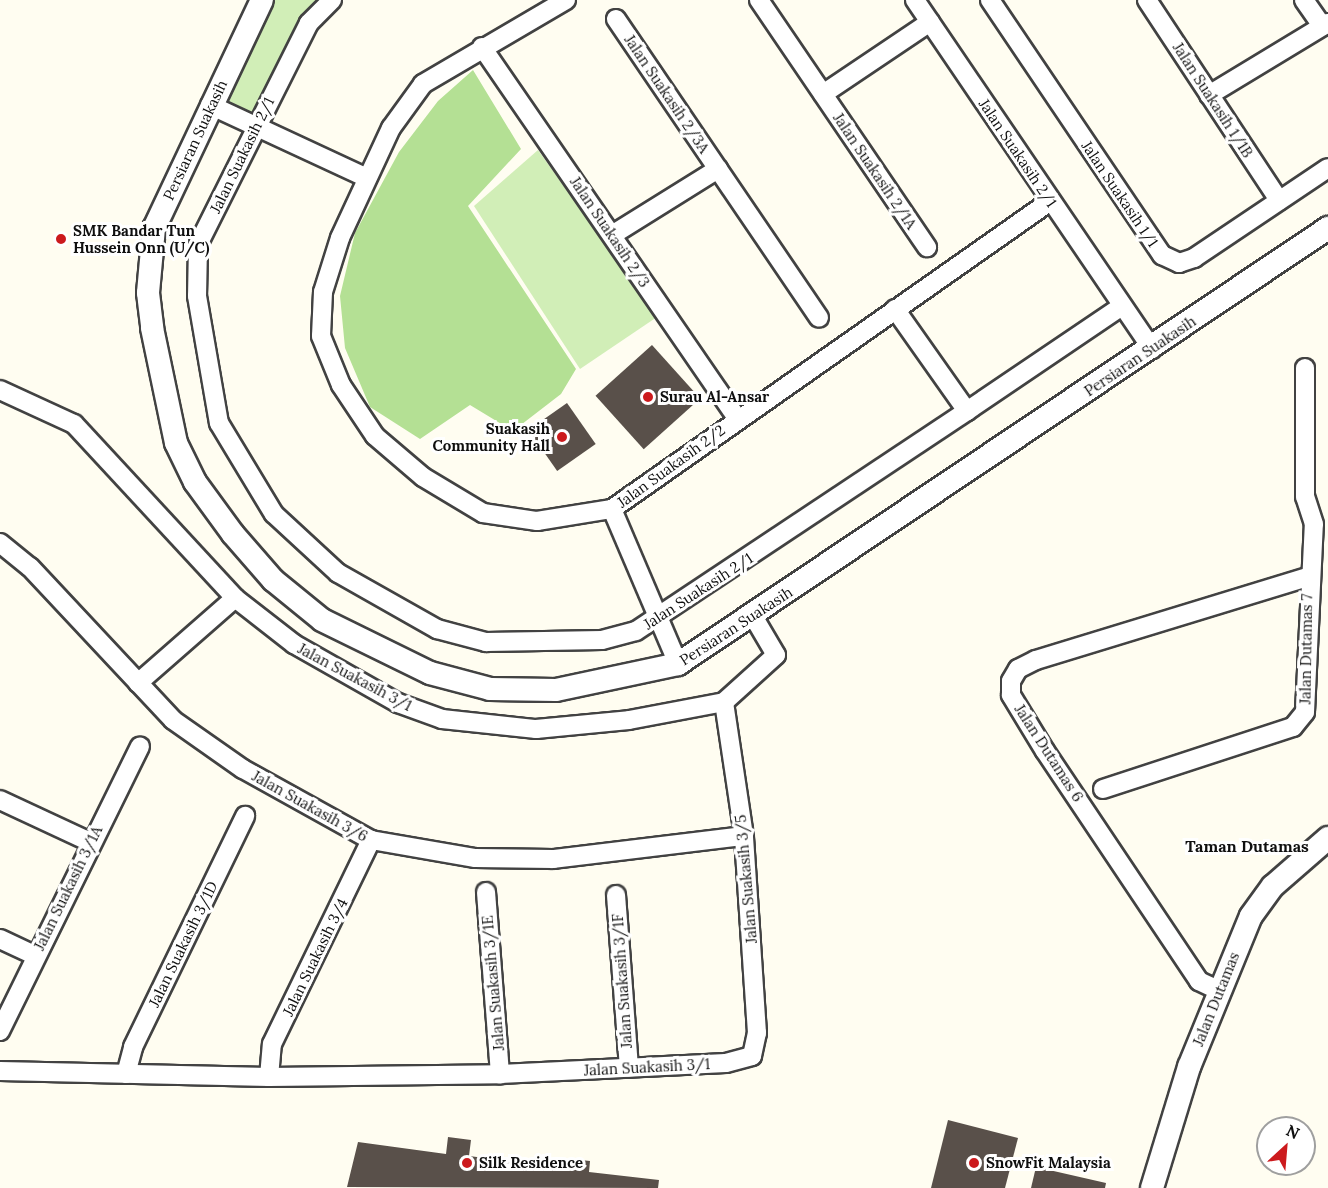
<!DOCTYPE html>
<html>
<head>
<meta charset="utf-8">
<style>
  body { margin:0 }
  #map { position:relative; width:1328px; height:1188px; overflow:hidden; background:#fffdf1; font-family:Lora,serif }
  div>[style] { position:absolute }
  .green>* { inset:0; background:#d1eeb7 }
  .forest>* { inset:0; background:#b4e094 }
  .building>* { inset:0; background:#59504a; transform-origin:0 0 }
  .roads { filter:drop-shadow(2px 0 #424242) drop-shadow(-2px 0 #424242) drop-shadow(0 2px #424242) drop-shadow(0 -2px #424242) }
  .minor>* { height:18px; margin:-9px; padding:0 9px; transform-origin:9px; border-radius:9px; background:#fff }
  .tertiary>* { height:22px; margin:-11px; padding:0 11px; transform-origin:11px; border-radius:11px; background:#fff }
  .dots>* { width:16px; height:16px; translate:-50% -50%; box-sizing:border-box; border:3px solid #fff; border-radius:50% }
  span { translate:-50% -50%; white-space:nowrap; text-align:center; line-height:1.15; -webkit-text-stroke:6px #fff; paint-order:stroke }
  .street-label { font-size:15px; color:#0f0f0f }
  .poi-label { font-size:15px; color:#0f0f0f; font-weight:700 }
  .left { translate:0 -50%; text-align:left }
  .right { translate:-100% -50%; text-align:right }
  .neighbourhood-label { font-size:16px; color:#0f0f0f; font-weight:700 }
  .north { position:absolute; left:1256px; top:1116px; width:60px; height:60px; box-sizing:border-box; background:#fff; border:2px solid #9f9f9f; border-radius:50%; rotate:26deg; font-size:16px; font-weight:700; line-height:24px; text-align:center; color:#0f0f0f }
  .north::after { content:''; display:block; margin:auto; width:21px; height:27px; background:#cc1a1d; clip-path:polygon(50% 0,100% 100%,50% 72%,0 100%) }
</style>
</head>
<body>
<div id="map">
  <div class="green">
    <i style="clip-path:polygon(270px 0,320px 0,253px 118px,220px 101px)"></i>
    <i style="clip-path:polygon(538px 150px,657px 317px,580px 369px,474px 206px)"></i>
  </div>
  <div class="forest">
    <i style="clip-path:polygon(473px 70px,521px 149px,468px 206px,576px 369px,561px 394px,513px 431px,470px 405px,420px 439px,370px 407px,345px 348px,340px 296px,355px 233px,399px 152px,438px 101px)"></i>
  </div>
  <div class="building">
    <i style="left:652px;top:345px;width:72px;height:76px;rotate:48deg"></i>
    <i style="left:567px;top:403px;width:50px;height:47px;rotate:55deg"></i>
    <i style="clip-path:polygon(948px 1120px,1018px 1138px,1005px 1188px,931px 1188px)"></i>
    <i style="clip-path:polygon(448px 1137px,471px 1140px,469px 1156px,570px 1169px,571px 1159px,590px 1161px,589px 1172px,659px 1180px,658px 1188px,347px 1187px,358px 1142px,446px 1154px)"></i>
    <i style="clip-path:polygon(1036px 1167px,1106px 1183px,1105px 1188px,1031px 1188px)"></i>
  </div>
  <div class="roads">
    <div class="minor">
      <i style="left:332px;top:0;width:33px;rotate:135deg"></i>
      <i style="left:309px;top:23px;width:248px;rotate:116.6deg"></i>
      <i style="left:198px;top:245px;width:51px;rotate:91.1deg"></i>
      <i style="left:197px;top:296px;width:129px;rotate:80.2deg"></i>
      <i style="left:219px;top:423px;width:106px;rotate:58.9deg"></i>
      <i style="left:274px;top:514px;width:87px;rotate:42.7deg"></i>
      <i style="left:338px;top:573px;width:114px;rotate:29.5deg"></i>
      <i style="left:437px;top:629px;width:51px;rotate:14.9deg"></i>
      <i style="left:486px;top:642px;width:116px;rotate:-1deg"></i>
      <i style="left:602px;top:640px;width:35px;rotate:-15deg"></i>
      <i style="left:636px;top:631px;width:397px;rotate:-33.6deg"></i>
      <i style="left:566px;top:0;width:166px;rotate:149.6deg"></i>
      <i style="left:423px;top:84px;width:54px;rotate:126deg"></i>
      <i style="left:391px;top:128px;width:121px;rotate:114.9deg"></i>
      <i style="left:340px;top:238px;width:57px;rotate:107.5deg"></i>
      <i style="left:323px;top:292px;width:44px;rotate:92.6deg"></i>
      <i style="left:321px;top:336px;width:53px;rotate:67.8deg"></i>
      <i style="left:341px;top:385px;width:61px;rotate:56.3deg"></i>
      <i style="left:375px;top:436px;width:63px;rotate:40.5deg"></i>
      <i style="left:423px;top:477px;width:70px;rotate:31deg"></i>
      <i style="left:483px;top:513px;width:55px;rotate:8.4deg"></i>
      <i style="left:537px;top:521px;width:76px;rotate:-9.1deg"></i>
      <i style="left:612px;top:509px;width:534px;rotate:-35.09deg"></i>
      <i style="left:759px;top:0;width:299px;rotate:55.8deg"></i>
      <i style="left:915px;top:0;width:422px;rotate:55.8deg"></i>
      <i style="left:990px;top:0;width:308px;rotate:56deg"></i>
      <i style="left:1162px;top:255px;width:19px;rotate:25deg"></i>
      <i style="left:1179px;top:263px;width:16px;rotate:-18deg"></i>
      <i style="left:1194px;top:258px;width:161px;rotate:-33.9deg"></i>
      <i style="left:1147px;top:0;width:240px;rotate:56.6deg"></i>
      <i style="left:1304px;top:0;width:32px;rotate:55deg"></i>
      <i style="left:616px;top:19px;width:361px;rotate:55.8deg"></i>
      <i style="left:482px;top:47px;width:450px;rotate:55.5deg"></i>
      <i style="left:823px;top:94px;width:129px;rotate:-33.9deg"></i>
      <i style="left:1209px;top:95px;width:139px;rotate:-31.2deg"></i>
      <i style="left:210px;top:105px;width:173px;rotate:24.9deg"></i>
      <i style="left:612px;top:235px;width:125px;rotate:-31.9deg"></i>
      <i style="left:895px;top:309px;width:125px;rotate:54.8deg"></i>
      <i style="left:967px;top:411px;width:187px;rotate:-34.1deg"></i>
      <i style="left:0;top:390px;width:81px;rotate:24.7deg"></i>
      <i style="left:74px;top:424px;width:237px;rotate:47.2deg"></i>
      <i style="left:235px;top:598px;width:75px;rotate:37.9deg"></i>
      <i style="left:294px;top:644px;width:120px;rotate:29.6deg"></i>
      <i style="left:398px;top:703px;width:47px;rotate:20deg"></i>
      <i style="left:442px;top:719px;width:95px;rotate:6.1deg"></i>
      <i style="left:536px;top:729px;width:93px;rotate:-5.5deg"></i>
      <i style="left:629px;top:720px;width:97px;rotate:-10.7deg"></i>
      <i style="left:724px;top:702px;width:70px;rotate:-42.1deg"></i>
      <i style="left:776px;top:655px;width:45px;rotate:-120.5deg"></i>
      <i style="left:612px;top:509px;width:168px;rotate:66.9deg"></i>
      <i style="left:0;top:543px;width:38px;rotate:39deg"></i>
      <i style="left:30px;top:567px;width:209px;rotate:46.9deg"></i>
      <i style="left:173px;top:720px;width:85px;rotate:35deg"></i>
      <i style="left:243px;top:769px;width:146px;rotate:29deg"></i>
      <i style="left:371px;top:840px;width:106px;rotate:9.8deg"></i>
      <i style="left:475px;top:858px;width:78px;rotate:0.7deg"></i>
      <i style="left:553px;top:859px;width:192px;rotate:-6.9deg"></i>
      <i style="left:138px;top:683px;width:129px;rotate:-41.2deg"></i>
      <i style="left:1103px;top:789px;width:200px;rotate:-18.1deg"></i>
      <i style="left:1293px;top:727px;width:19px;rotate:-51deg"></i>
      <i style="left:1305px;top:712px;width:188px;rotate:-87.3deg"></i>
      <i style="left:1314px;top:524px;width:28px;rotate:-108deg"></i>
      <i style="left:1305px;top:497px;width:129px;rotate:-90deg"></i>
      <i style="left:0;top:800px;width:99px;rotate:25deg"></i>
      <i style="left:486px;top:892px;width:183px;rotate:85.6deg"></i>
      <i style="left:616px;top:895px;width:173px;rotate:85.7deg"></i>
      <i style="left:0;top:939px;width:38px;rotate:25deg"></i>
      <i style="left:1218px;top:990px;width:21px;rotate:-155deg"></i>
      <i style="left:1199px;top:981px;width:277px;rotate:-123.8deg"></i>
      <i style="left:1045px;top:751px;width:66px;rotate:-121.3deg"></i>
      <i style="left:1011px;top:695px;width:14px;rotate:-90deg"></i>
      <i style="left:1011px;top:681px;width:14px;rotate:-60deg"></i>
      <i style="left:1018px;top:669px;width:20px;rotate:-27deg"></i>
      <i style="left:1036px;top:660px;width:283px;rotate:-17deg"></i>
      <i style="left:0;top:1031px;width:317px;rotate:-63.8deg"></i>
      <i style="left:0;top:1071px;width:269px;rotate:1.3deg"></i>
      <i style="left:269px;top:1077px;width:231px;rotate:-0.7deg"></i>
      <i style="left:500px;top:1074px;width:226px;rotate:-2.8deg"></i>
      <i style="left:726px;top:1063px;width:27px;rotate:-15deg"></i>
      <i style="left:752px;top:1056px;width:24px;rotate:-78deg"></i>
      <i style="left:757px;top:1033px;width:197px;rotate:-93.8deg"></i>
      <i style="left:744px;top:836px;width:135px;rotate:-98.5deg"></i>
      <i style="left:126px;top:1074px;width:28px;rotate:-75deg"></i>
      <i style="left:133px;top:1047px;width:257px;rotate:-64.1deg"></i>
      <i style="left:269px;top:1077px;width:33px;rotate:-85deg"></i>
      <i style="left:272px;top:1044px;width:227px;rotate:-64.1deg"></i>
    </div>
    <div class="tertiary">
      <i style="left:262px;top:0;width:252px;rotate:115.3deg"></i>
      <i style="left:154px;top:228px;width:65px;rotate:95.3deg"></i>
      <i style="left:148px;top:293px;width:35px;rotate:83deg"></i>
      <i style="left:152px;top:328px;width:117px;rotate:78.2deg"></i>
      <i style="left:176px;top:443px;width:43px;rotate:64deg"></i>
      <i style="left:195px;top:482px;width:64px;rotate:53.8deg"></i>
      <i style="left:233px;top:534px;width:61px;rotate:49deg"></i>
      <i style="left:273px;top:580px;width:63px;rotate:39.2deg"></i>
      <i style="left:322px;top:620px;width:120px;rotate:26.1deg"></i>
      <i style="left:430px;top:673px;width:62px;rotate:14.9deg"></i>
      <i style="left:490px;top:689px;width:66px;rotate:0.9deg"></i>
      <i style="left:556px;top:690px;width:125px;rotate:-12deg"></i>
      <i style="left:678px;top:664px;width:783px;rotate:-33.85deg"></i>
      <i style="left:1152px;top:1188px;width:127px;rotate:-73deg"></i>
      <i style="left:1189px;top:1067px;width:163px;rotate:-67.7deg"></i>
      <i style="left:1251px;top:916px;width:37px;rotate:-54deg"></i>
      <i style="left:1273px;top:886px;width:73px;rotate:-41.1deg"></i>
    </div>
  </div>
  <div class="dots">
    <i style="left:61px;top:239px;background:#cc1a1d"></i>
    <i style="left:648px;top:397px;background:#cc1a1d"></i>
    <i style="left:562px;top:437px;background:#cc1a1d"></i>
    <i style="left:467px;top:1163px;background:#cc1a1d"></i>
    <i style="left:974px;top:1163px;background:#cc1a1d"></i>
  </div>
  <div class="street-label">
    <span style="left:667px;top:94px;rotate:56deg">Jalan Suakasih 2/3A</span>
    <span style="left:1213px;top:100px;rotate:57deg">Jalan Suakasih 1/1B</span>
    <span style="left:195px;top:140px;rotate:-65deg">Persiaran Suakasih</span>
    <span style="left:1018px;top:153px;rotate:56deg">Jalan Suakasih 2/1</span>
    <span style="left:242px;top:155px;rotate:-64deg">Jalan Suakasih 2/1</span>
    <span style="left:875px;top:171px;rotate:56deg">Jalan Suakasih 2/1A</span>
    <span style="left:1120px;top:194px;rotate:56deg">Jalan Suakasih 1/1</span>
    <span style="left:610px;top:232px;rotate:56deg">Jalan Suakasih 2/3</span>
    <span style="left:1140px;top:356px;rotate:-34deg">Persiaran Suakasih</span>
    <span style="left:671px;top:466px;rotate:-36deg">Jalan Suakasih 2/2</span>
    <span style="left:698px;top:591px;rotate:-33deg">Jalan Suakasih 2/1</span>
    <span style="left:736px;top:626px;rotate:-33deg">Persiaran Suakasih</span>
    <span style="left:1306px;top:649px;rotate:-89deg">Jalan Dutamas 7</span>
    <span style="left:355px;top:677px;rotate:28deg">Jalan Suakasih 3/1</span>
    <span style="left:1049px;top:753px;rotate:57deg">Jalan Dutamas 6</span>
    <span style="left:310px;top:806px;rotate:29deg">Jalan Suakasih 3/6</span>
    <span style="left:746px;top:879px;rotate:-95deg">Jalan Suakasih 3/5</span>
    <span style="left:68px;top:888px;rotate:-64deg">Jalan Suakasih 3/1A</span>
    <span style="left:183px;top:944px;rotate:-64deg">Jalan Suakasih 3/1D</span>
    <span style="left:315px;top:957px;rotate:-64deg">Jalan Suakasih 3/4</span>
    <span style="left:622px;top:981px;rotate:-94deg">Jalan Suakasih 3/1F</span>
    <span style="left:493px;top:983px;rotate:-95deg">Jalan Suakasih 3/1E</span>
    <span style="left:1216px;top:999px;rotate:-68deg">Jalan Dutamas</span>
    <span style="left:647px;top:1067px;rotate:-3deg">Jalan Suakasih 3/1</span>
  </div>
  <div class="poi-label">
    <span class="left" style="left:73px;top:239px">SMK Bandar Tun<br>Hussein Onn (U/C)</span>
    <span class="left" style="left:660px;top:397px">Surau Al-Ansar</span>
    <span class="right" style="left:550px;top:437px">Suakasih<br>Community Hall</span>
    <span class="left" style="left:479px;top:1163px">Silk Residence</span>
    <span class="left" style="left:986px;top:1163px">SnowFit Malaysia</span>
  </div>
  <div class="neighbourhood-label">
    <span style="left:1247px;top:846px">Taman Dutamas</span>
  </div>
  <div class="north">N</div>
</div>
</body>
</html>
